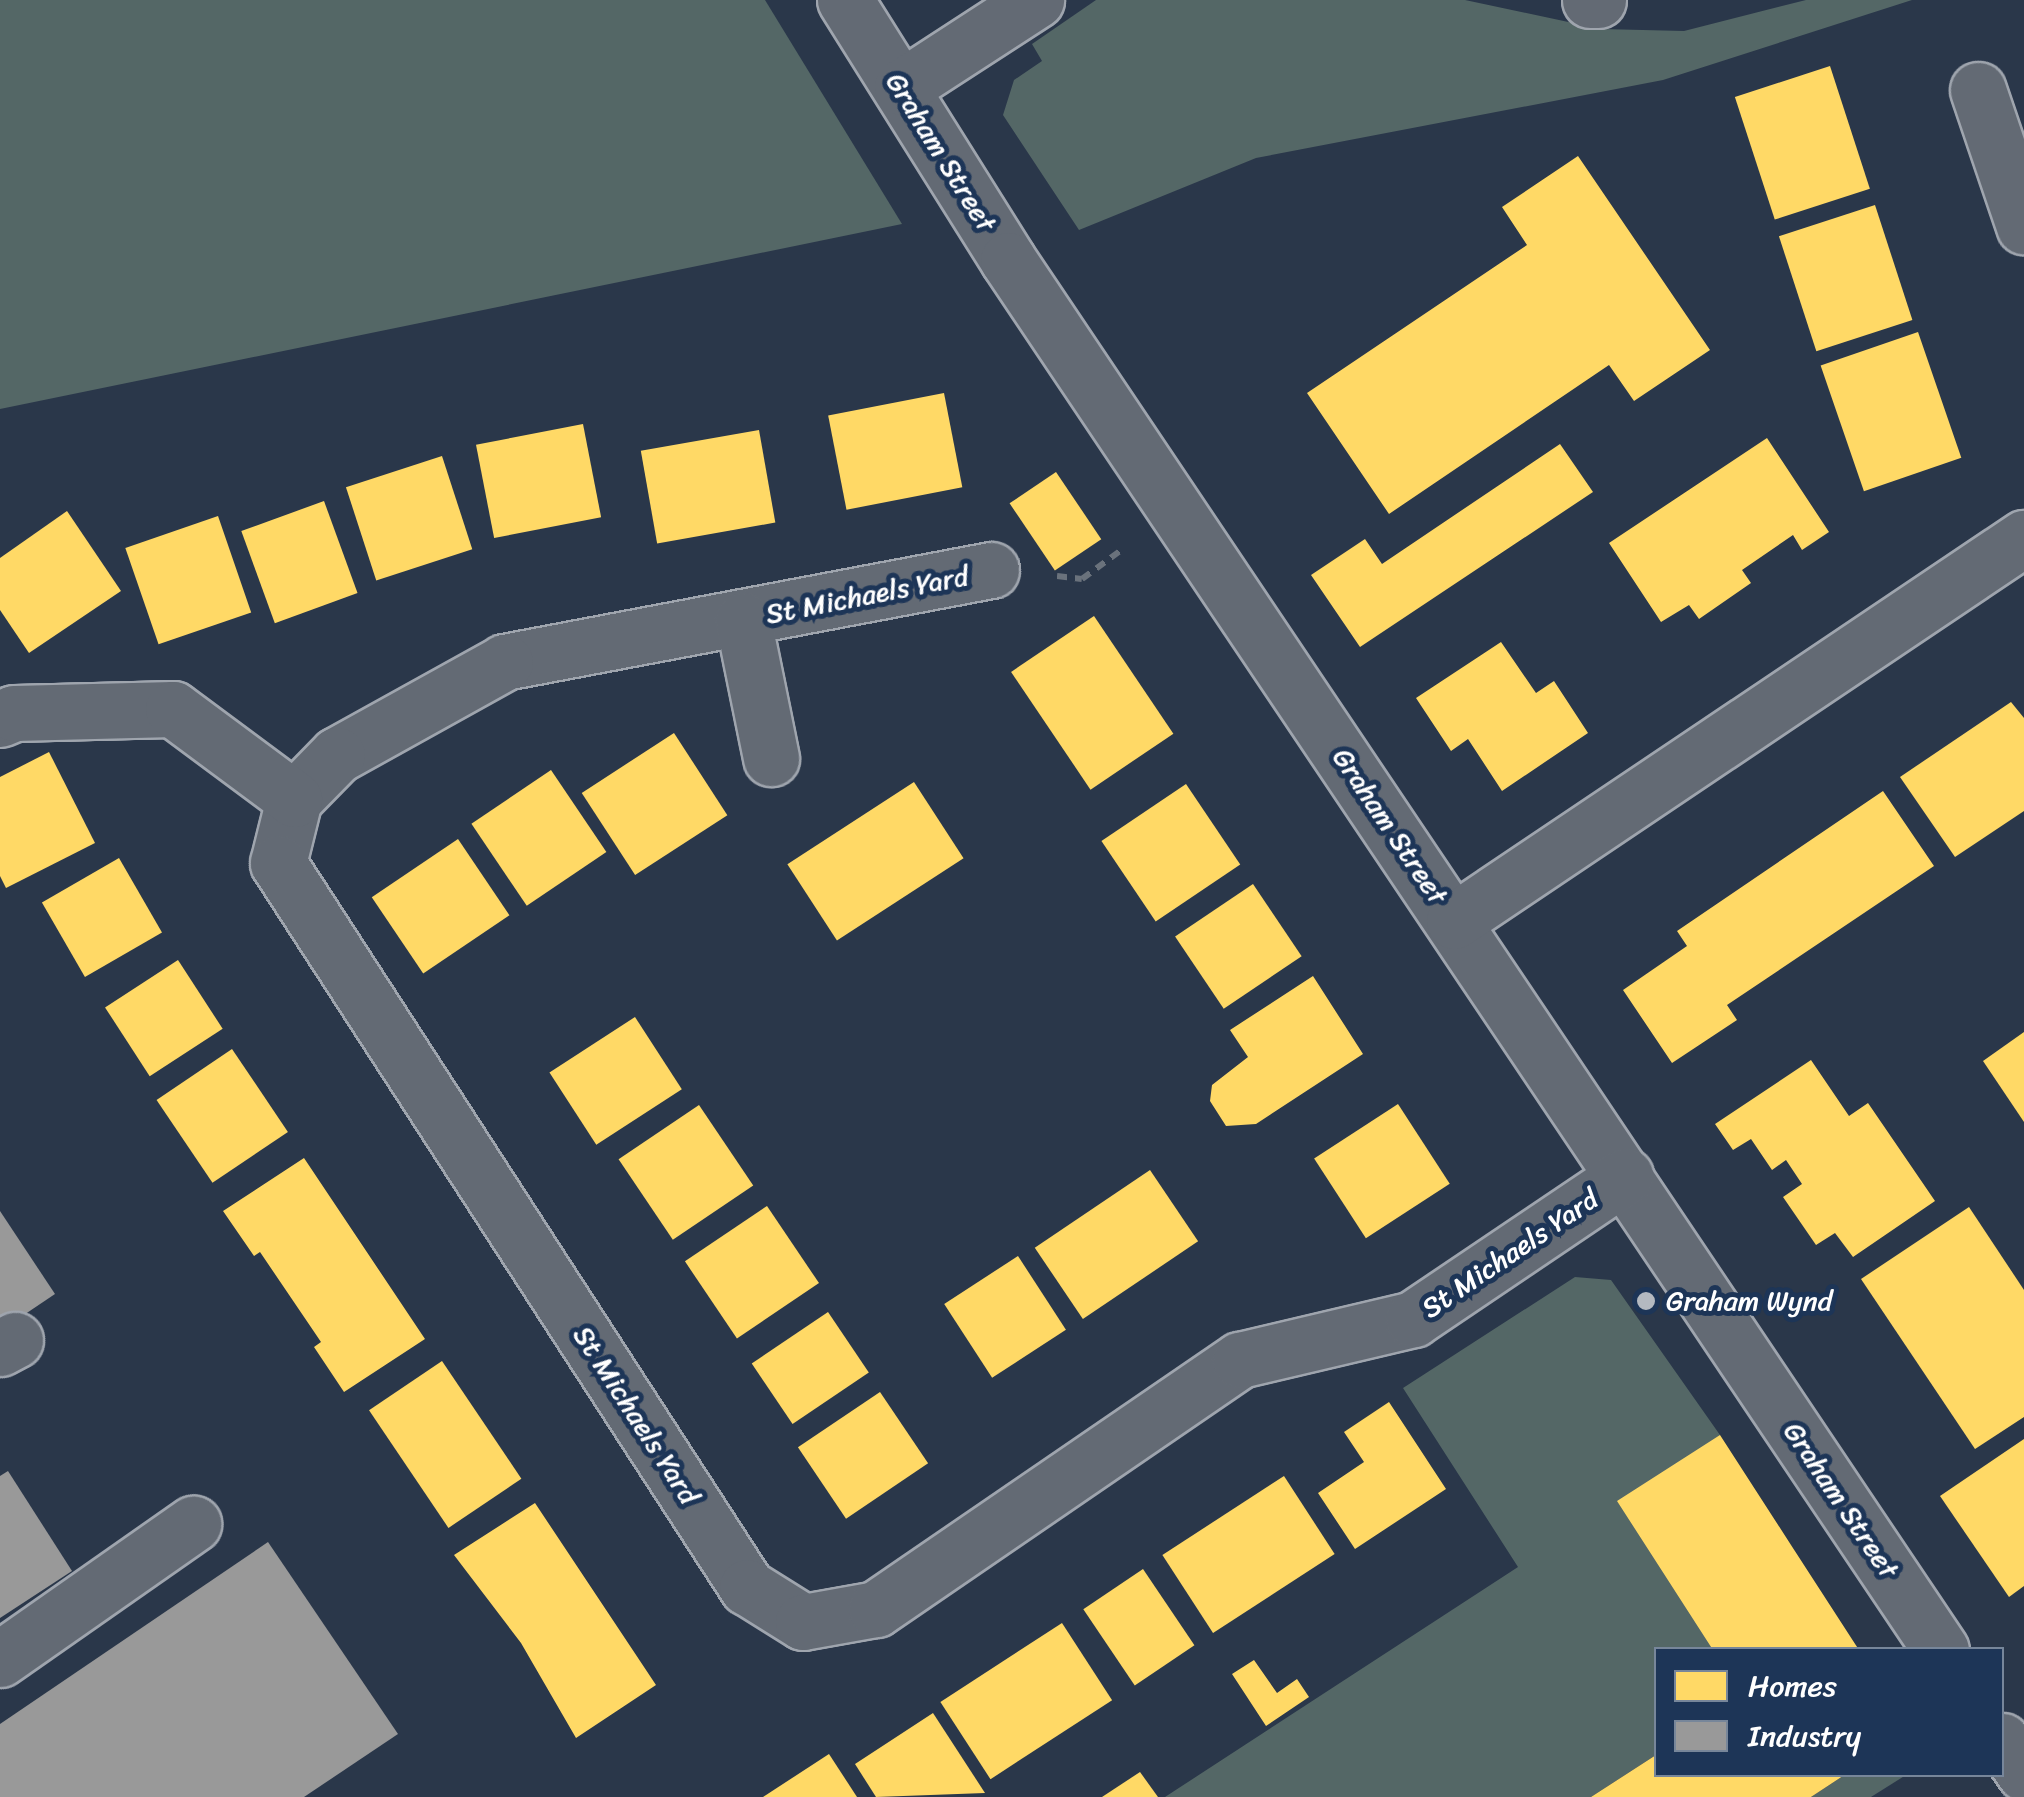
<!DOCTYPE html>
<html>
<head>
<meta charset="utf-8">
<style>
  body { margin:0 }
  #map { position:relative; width:2024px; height:1797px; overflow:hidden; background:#2a374a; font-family:Sriracha,sans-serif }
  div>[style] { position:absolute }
  .green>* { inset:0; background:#546766 }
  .homes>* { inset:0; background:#ffd966; transform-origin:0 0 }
  .industry>* { inset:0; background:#999 }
  .path>* { height:6px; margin-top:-3px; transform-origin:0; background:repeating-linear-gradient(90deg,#6a727c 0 10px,transparent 0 18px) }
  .roads { filter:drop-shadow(2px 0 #9fa5ae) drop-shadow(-2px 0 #9fa5ae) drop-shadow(0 2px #9fa5ae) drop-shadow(0 -2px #9fa5ae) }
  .minor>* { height:55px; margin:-27.5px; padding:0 27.5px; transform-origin:27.5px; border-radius:27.5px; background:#636a74 }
  .dots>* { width:28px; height:28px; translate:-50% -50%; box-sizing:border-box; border:5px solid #1d3557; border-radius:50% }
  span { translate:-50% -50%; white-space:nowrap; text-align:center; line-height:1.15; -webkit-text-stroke:10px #1d3557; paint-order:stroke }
  .street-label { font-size:28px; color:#fff }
  .poi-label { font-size:28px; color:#fff }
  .left { translate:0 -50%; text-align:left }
  .legend { position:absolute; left:1654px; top:1647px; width:350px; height:130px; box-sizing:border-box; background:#1d3557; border:2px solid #77869a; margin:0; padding:12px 18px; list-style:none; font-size:30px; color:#fff }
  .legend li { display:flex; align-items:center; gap:20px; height:50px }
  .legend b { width:50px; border:2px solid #77869a }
</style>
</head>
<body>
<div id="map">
  <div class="green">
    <i style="clip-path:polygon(0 0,765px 0,902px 224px,0 409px)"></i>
    <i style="clip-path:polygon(1096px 0,1465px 0,1601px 29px,1684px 31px,1806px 0,1912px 0,1663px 80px,1256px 158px,1079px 230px,1003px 115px,1014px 80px,1042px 61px,1032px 44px)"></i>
    <i style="clip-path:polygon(1575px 1277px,1611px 1280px,1720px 1435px,1713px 1649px,1656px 1650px,1656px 1755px,1591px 1797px,1165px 1797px,1518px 1567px,1403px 1388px)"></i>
    <i style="clip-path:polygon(1846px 1774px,1906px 1774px,1906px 1775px,1871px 1797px,1811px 1797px)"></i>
  </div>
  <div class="homes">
    <i style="left:1830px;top:66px;width:129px;height:100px;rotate:72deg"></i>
    <i style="clip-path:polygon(1578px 156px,1710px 350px,1634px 401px,1609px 365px,1389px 514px,1307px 393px,1527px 245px,1502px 207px)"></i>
    <i style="left:1875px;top:205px;width:121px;height:101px;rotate:72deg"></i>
    <i style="left:1918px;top:332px;width:133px;height:103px;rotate:71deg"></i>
    <i style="left:944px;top:393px;width:96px;height:118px;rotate:79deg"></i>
    <i style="left:583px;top:424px;width:95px;height:109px;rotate:79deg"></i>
    <i style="left:759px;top:430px;width:94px;height:120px;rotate:80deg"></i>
    <i style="clip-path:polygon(1767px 438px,1829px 532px,1802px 550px,1793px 535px,1742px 570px,1751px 583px,1699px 619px,1689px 605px,1661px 622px,1609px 543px)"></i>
    <i style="clip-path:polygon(1560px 444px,1593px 492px,1360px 647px,1311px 575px,1365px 539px,1382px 564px)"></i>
    <i style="left:442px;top:456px;width:98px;height:101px;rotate:72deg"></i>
    <i style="left:1056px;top:472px;width:81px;height:56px;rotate:56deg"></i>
    <i style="left:324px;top:501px;width:98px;height:88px;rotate:70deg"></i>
    <i style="clip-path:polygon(67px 511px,121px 591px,29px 653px,0 610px,0 558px)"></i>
    <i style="left:218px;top:516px;width:102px;height:98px;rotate:71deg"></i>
    <i style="left:1094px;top:616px;width:142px;height:100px;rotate:56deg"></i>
    <i style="clip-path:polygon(1501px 642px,1536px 693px,1554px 681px,1588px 733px,1502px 791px,1468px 739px,1451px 751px,1416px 698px)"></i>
    <i style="clip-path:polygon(2011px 702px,2024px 718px,2024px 811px,1955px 857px,1900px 777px)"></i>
    <i style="left:674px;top:733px;width:98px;height:110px;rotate:57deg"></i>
    <i style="clip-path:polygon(49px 752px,95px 843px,6px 888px,0 876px,0 777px)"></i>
    <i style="left:551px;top:770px;width:99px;height:96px;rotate:56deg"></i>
    <i style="left:914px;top:782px;width:91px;height:151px;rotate:57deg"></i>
    <i style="left:1186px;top:784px;width:97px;height:102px;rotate:56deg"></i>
    <i style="clip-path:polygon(1883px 791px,1934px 866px,1727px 1005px,1737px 1020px,1672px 1063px,1623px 990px,1687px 946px,1677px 931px)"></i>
    <i style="left:458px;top:839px;width:92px;height:104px;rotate:56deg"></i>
    <i style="left:119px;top:858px;width:86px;height:89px;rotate:60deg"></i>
    <i style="left:1253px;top:884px;width:87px;height:94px;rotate:56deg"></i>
    <i style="left:178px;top:960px;width:82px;height:87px;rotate:57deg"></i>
    <i style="clip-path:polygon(1313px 976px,1363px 1054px,1256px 1124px,1226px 1126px,1210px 1101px,1212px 1085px,1248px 1057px,1230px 1030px)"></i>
    <i style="left:635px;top:1017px;width:86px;height:102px;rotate:57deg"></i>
    <i style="clip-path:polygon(2024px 1032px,2024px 1122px,1983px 1061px)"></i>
    <i style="left:232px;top:1049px;width:100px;height:91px;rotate:56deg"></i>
    <i style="clip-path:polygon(1811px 1060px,1849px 1116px,1868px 1103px,1935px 1201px,1853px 1257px,1835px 1233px,1816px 1245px,1783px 1197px,1802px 1184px,1786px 1160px,1772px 1170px,1751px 1139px,1733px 1150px,1715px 1124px)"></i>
    <i style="left:1398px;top:1104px;width:95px;height:100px;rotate:57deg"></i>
    <i style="left:699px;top:1105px;width:97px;height:97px;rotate:56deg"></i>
    <i style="clip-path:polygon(304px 1158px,425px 1339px,344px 1392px,314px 1347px,321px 1342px,260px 1252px,254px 1256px,223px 1211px)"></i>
    <i style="left:1150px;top:1170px;width:86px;height:139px;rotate:56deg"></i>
    <i style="left:767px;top:1206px;width:93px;height:99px;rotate:56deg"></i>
    <i style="clip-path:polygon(1969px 1207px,2024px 1290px,2024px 1417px,1975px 1449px,1861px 1279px)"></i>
    <i style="left:1018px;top:1256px;width:88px;height:88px;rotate:57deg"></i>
    <i style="left:828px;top:1312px;width:73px;height:92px;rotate:56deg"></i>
    <i style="left:442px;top:1361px;width:142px;height:88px;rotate:56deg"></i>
    <i style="left:880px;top:1392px;width:86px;height:99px;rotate:56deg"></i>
    <i style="clip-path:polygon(1389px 1402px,1446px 1489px,1355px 1549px,1318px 1493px,1364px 1462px,1344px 1432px)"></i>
    <i style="clip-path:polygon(1720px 1435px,1791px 1545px,1859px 1650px,1713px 1650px,1617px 1501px)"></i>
    <i style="clip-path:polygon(2024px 1439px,2024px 1586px,2009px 1597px,1940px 1496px)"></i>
    <i style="left:1284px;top:1476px;width:93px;height:145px;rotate:57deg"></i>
    <i style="clip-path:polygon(535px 1503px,656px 1685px,576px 1738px,521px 1643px,454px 1555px)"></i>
    <i style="left:1143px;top:1569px;width:92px;height:72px;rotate:56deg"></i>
    <i style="left:1062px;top:1623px;width:92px;height:145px;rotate:57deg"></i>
    <i style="clip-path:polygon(1254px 1660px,1277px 1693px,1297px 1679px,1309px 1697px,1266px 1726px,1232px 1674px)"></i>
    <i style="clip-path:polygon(933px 1713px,985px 1793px,876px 1797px,855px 1764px)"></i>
    <i style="clip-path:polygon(829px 1754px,857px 1797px,763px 1797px)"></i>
    <i style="clip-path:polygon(1656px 1755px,1656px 1774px,1846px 1774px,1811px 1797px,1591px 1797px)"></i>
    <i style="clip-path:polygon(1140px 1772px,1158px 1797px,1102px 1797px)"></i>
  </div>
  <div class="industry">
    <i style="clip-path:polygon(0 1211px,55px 1294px,0 1331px)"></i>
    <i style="clip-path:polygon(8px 1471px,72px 1571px,0 1618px,0 1476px)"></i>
    <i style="clip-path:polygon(268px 1542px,398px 1734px,304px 1797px,0 1797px,0 1724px)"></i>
  </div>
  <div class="path">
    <i style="left:1057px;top:576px;width:25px;rotate:7deg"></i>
    <i style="left:1082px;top:579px;width:47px;rotate:-36.4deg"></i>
  </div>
  <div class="roads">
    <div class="minor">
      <i style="left:845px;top:0;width:307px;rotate:57.9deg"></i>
      <i style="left:1008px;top:260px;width:1674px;rotate:56.13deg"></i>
      <i style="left:1590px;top:0;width:8px"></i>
      <i style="left:902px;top:87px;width:160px;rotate:-33deg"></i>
      <i style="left:1978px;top:90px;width:144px;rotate:71.3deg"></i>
      <i style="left:991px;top:570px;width:495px;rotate:169.3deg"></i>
      <i style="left:505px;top:662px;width:192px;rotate:151deg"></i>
      <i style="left:337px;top:755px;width:62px;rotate:134.3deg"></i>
      <i style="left:294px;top:799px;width:66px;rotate:104deg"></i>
      <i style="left:278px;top:863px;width:863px;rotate:57.07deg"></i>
      <i style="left:747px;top:1587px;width:66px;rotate:32deg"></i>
      <i style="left:803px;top:1622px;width:74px;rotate:-10.1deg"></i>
      <i style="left:876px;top:1609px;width:441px;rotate:-34.4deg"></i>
      <i style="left:1240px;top:1360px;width:178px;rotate:-13.3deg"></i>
      <i style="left:1413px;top:1319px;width:256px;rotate:-34deg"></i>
      <i style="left:743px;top:620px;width:141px;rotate:78.5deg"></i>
      <i style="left:0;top:719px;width:15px;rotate:-23deg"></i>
      <i style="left:14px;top:713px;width:159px;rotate:-1.4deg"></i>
      <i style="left:173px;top:709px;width:151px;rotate:36.6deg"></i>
      <i style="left:1454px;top:921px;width:687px;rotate:-33.9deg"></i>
      <i style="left:0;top:1348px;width:17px;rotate:-28deg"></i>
      <i style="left:0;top:1659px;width:236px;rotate:-35deg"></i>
      <i style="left:2002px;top:1741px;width:39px;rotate:55deg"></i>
    </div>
  </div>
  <div class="dots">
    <i style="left:1646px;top:1301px;background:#b4b9c0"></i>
  </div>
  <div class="street-label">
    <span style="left:941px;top:152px;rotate:58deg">Graham Street</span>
    <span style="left:867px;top:595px;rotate:-11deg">St Michaels Yard</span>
    <span style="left:1390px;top:826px;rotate:56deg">Graham Street</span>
    <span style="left:1510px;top:1254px;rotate:-34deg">St Michaels Yard</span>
    <span style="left:636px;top:1415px;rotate:57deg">St Michaels Yard</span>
    <span style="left:1841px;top:1500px;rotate:56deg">Graham Street</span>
  </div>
  <div class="poi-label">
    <span class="left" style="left:1666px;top:1301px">Graham Wynd</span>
  </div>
  <ul class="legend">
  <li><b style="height:28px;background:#ffd966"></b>Homes</li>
  <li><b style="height:28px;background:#999"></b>Industry</li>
  </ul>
</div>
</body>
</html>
